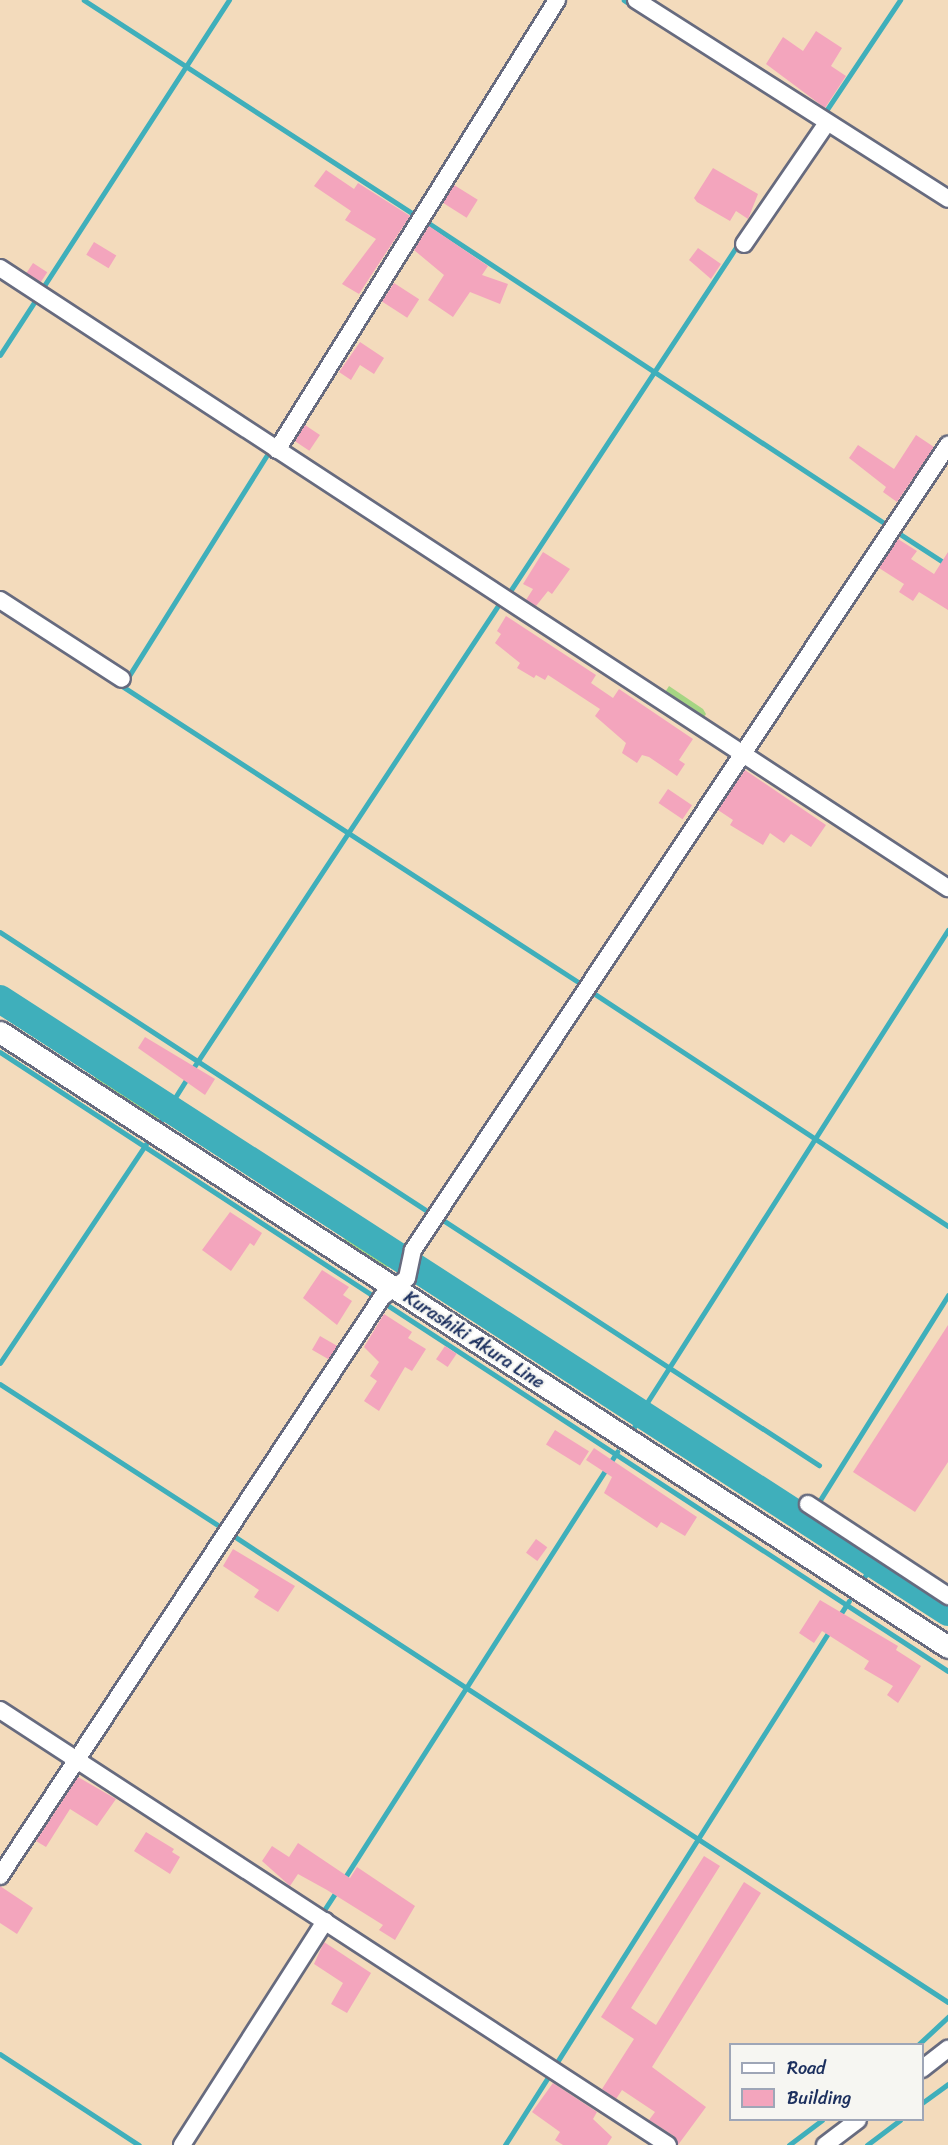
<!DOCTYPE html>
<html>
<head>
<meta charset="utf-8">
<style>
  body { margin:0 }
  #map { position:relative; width:948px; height:2145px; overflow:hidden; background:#f3dbbc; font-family:Sriracha,sans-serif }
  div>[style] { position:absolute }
  .green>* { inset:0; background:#a5d583 }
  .stream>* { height:4.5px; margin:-2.25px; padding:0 2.25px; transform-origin:2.25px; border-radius:2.25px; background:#3fafbb }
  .river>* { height:28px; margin:-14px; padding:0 14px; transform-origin:14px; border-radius:14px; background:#3fafbb }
  .building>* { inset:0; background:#f3a5bd; transform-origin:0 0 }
  .roads { filter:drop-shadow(2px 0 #676b7f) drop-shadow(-2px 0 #676b7f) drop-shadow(0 2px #676b7f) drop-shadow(0 -2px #676b7f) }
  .minor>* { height:16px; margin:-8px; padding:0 8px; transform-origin:8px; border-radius:8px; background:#fff }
  .major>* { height:21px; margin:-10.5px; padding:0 10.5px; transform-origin:10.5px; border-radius:10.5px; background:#fff }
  span { translate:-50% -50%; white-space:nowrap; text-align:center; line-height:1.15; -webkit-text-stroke:4.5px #f6f6f2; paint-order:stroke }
  .street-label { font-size:18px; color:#1b2f5e }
  .legend { position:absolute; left:729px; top:2043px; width:195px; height:78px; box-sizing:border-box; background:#f6f6f2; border:2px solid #9ea6b7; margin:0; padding:8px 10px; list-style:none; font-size:18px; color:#1b2f5e }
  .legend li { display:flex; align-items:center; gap:12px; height:30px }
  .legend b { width:30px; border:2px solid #9ea6b7 }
</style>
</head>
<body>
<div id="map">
  <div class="green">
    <i style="clip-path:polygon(669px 686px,703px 709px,706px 714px,701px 722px,662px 697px)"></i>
    <i style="clip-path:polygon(102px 1072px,164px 1111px,157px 1121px,96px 1080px,94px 1076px)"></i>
    <i style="clip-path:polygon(349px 1231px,380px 1250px,397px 1265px,382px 1268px,342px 1243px)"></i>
  </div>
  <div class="stream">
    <i style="left:84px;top:0;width:397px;rotate:33deg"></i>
    <i style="left:624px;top:0;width:11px;rotate:34deg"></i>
    <i style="left:824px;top:114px;width:137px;rotate:-56.3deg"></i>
    <i style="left:424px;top:220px;width:553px;rotate:33.35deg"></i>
    <i style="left:42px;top:289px;width:344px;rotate:-57.1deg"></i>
    <i style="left:0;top:355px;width:68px;rotate:-57deg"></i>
    <i style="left:897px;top:532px;width:61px;rotate:32.9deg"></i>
    <i style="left:509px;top:593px;width:417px;rotate:-56.7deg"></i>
    <i style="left:127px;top:679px;width:270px;rotate:-58deg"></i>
    <i style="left:119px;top:684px;width:549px;rotate:32.97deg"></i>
    <i style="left:0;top:932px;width:512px;rotate:33.13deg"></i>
    <i style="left:592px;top:992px;width:426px;rotate:33.3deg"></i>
    <i style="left:0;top:1052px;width:1132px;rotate:33.14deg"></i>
    <i style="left:192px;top:1070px;width:558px;rotate:-56.62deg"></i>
    <i style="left:161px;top:1120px;width:51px;rotate:-57.9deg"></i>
    <i style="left:443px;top:1220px;width:449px;rotate:33.1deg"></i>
    <i style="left:0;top:1363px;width:263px;rotate:-56.3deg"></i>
    <i style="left:0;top:1384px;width:267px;rotate:32.9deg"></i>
    <i style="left:641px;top:1412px;width:571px;rotate:-57.51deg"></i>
    <i style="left:632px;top:1430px;width:19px;rotate:-55deg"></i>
    <i style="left:807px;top:1521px;width:266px;rotate:-58deg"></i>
    <i style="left:231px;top:1534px;width:856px;rotate:33.13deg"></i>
    <i style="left:863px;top:1579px;width:18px;rotate:-56deg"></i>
    <i style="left:838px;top:1618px;width:20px;rotate:-57deg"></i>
    <i style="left:72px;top:1751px;width:66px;rotate:-56.1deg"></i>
    <i style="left:344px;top:1879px;width:507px;rotate:-57.41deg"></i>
    <i style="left:321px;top:1915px;width:27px;rotate:-57deg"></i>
    <i style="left:919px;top:2044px;width:40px;rotate:-43deg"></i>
    <i style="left:0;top:2054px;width:166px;rotate:33.2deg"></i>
    <i style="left:554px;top:2067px;width:517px;rotate:-57.72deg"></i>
    <i style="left:922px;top:2103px;width:32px;rotate:-36deg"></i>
    <i style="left:505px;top:2145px;width:84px;rotate:-57.6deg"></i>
    <i style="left:789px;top:2145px;width:41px;rotate:-37.1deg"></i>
    <i style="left:867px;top:2145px;width:41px;rotate:-37.1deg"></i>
  </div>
  <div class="river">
    <i style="left:0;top:999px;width:1129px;rotate:32.89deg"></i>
  </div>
  <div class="building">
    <i style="clip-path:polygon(816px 31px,842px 48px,831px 66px,846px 76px,825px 108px,766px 64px,783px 37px,803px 51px)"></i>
    <i style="clip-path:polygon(713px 168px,758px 194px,748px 219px,736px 211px,730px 221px,697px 202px,694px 198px)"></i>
    <i style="clip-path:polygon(326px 170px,354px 189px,358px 183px,410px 216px,359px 294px,342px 284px,376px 239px,345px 220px,351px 211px,314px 186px)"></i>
    <i style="left:454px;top:185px;width:28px;height:21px;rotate:32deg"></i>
    <i style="clip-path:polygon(429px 226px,488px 266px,482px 275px,508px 284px,500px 304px,470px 292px,453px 317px,428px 300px,444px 275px,414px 250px)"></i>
    <i style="left:94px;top:242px;width:26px;height:15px;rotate:31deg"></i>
    <i style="clip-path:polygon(698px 248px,721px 264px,711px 279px,689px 260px)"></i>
    <i style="left:33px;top:263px;width:17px;height:12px;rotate:33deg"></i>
    <i style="left:394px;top:283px;width:30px;height:22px;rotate:33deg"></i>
    <i style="clip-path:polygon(360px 342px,384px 358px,374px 374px,360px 365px,351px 380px,339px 372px)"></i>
    <i style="left:305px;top:425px;width:18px;height:19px;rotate:34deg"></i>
    <i style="clip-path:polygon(916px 435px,934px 447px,897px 502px,883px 492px,886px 487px,849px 458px,858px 445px,894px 469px)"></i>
    <i style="clip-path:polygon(898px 539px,917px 551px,911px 559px,934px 574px,948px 552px,948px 610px,919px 592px,913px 601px,899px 592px,904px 584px,879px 568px)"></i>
    <i style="clip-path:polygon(543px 552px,570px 569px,552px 594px,548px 591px,536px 606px,526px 600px,533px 589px,523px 584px)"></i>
    <i style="clip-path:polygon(506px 616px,596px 675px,591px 683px,613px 698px,619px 689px,693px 739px,679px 760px,685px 764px,677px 776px,649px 757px,642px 755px,637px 763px,622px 753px,626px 743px,595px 716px,600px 709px,548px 675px,545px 680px,536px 675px,534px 678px,517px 668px,520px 663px,495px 643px,501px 634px,497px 631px)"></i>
    <i style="clip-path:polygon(745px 770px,826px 825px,811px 847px,791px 834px,784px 843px,770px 833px,763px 845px,730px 825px,733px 820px,718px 810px)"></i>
    <i style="left:668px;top:789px;width:29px;height:17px;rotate:34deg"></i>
    <i style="clip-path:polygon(145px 1037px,215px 1079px,205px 1095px,138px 1048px)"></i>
    <i style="clip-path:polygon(230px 1212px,262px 1233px,254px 1246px,250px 1243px,231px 1271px,202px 1250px)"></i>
    <i style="clip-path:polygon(322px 1270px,349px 1287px,343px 1295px,352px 1301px,337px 1325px,303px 1298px)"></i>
    <i style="clip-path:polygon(384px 1314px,412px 1332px,408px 1338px,426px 1349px,412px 1371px,405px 1367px,379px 1411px,364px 1401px,377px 1381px,370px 1376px,379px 1362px,364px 1347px)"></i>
    <i style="clip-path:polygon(948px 1325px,948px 1462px,915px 1512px,853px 1472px)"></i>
    <i style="left:320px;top:1336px;width:20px;height:16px;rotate:30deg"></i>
    <i style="left:445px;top:1346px;width:14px;height:16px;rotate:34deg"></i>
    <i style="left:555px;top:1430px;width:40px;height:17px;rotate:32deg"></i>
    <i style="clip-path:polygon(594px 1448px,697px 1517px,685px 1536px,661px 1522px,657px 1528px,604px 1493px,612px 1477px,586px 1460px)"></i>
    <i style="left:536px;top:1539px;width:14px;height:17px;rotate:36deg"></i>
    <i style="clip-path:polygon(233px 1549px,295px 1586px,278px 1612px,254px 1597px,259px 1590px,223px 1566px)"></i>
    <i style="clip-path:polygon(820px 1600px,898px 1646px,896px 1650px,921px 1666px,898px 1703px,887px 1695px,893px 1686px,864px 1669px,869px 1661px,822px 1631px,814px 1643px,799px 1633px)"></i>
    <i style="clip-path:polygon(78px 1777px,116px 1799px,97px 1826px,70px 1809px,46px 1847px,36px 1841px)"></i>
    <i style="clip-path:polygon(146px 1832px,174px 1849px,172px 1852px,180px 1857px,170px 1874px,134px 1851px)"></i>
    <i style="clip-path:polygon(298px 1843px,350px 1878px,357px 1867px,415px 1906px,395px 1940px,379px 1930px,383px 1925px,327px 1890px,298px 1874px,290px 1886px,262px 1861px,272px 1846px,289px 1857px)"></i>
    <i style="clip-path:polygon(704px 1856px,720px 1866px,631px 2008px,656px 2025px,744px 1882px,761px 1893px,652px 2067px,706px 2107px,678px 2145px,674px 2136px,649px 2120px,655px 2112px,622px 2090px,616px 2099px,602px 2089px,634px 2039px,601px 2017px)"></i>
    <i style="clip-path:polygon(0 1886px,33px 1908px,17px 1934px,0 1923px)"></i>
    <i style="clip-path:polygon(324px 1942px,371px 1973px,347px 2013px,331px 2004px,343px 1983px,314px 1964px)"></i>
    <i style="clip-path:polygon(553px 2083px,597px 2112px,593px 2119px,612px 2137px,607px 2145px,563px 2145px,555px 2140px,560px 2132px,532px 2112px)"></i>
  </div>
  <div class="roads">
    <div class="minor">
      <i style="left:636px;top:0;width:370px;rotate:32.5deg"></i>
      <i style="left:744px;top:244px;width:147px;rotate:-55.6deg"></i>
      <i style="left:0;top:268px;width:1133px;rotate:33.19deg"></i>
      <i style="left:277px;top:450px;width:530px;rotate:-58.11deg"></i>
      <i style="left:0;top:600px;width:145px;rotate:32.9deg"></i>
      <i style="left:808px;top:1504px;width:168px;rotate:33.3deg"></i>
      <i style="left:0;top:1710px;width:797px;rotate:33.07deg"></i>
      <i style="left:0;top:1876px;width:694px;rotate:-56.58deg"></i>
      <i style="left:382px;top:1297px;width:31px;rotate:-37deg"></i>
      <i style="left:407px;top:1278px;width:29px;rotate:-78deg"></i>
      <i style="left:413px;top:1250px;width:967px;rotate:-56.39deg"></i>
      <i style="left:922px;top:2069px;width:33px;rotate:-38deg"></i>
      <i style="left:182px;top:2145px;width:266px;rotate:-57.4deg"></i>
      <i style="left:825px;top:2145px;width:41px;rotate:-37.1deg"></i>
    </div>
    <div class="major">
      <i style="left:0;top:1032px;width:1130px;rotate:32.97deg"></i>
    </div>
  </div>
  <div class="street-label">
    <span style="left:474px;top:1340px;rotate:33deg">Kurashiki Akura Line</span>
  </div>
  <ul class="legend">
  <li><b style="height:8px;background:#fff"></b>Road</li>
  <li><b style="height:16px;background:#f3a5bd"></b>Building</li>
  </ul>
</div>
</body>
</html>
